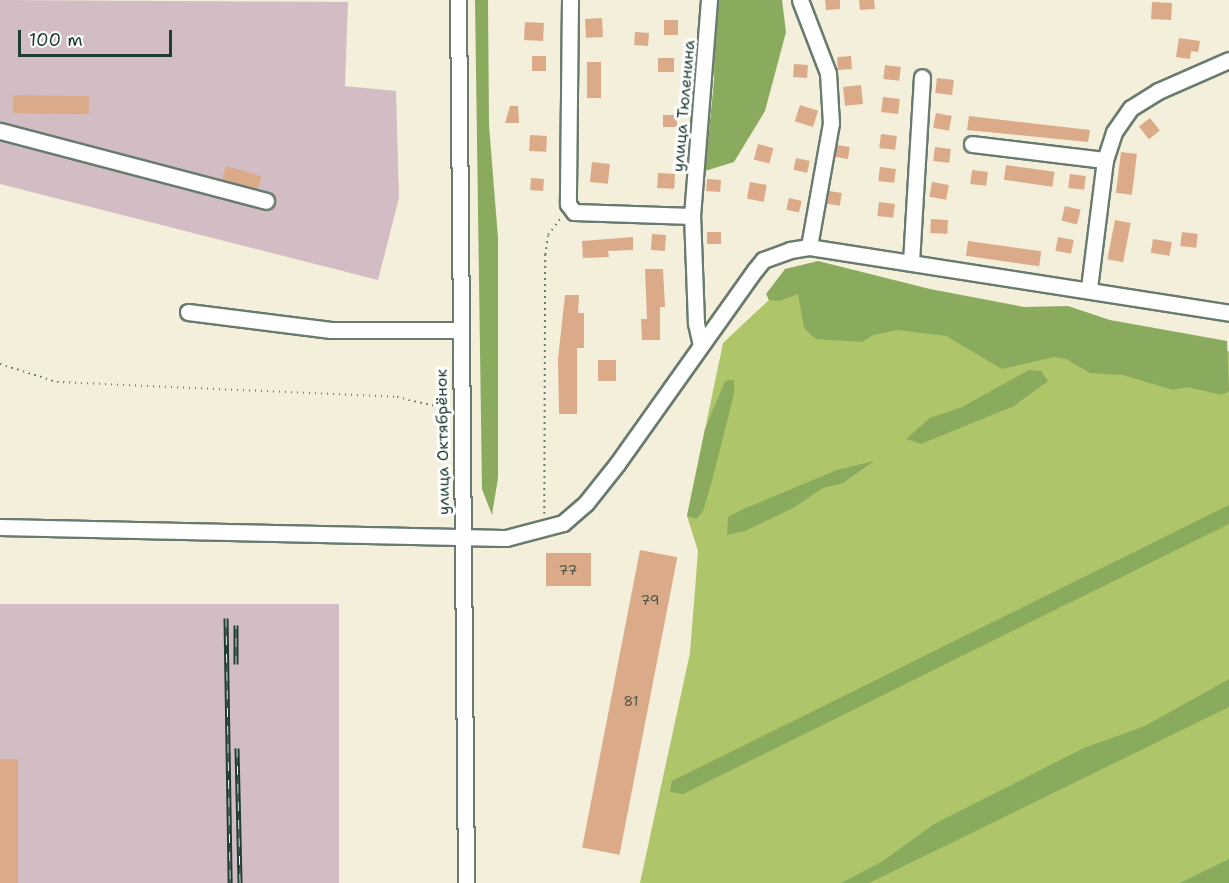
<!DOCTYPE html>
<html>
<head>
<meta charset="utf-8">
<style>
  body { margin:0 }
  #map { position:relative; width:1229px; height:883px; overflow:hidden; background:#f3efdb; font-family:"Shantell Sans",sans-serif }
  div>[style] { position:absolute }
  .industrial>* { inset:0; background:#d2bdc5; transform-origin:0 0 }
  .green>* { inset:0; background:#aec56a }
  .forest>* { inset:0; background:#8aaa5e }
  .building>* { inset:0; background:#dbaa88; transform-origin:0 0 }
  .path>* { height:1.5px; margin-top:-0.75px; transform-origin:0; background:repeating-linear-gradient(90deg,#697b6e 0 1.5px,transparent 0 6px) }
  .roads { filter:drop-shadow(2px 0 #697b6e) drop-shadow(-2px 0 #697b6e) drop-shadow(0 2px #697b6e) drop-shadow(0 -2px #697b6e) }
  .minor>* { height:15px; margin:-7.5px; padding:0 7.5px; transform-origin:7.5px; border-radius:7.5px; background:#fff }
  .rail>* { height:5px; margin-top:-2.5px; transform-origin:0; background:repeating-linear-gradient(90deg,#fff 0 9px,#1f3d34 0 18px); box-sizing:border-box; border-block:2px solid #1f3d34 }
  span { translate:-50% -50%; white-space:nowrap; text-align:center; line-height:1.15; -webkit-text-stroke:6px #fff; paint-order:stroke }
  .number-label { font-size:14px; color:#4e5849 }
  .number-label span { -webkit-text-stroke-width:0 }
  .street-label { font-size:16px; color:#1f3d34 }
  .scale { position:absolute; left:18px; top:30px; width:154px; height:27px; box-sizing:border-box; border:3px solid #1f3d34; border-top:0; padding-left:8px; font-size:18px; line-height:21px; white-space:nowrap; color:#1f3d34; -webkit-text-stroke:4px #fff; paint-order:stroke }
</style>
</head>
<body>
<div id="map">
  <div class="industrial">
    <i style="clip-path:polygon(0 0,348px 2px,345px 86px,396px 91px,399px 198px,378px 280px,0 184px)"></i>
    <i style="left:339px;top:604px;width:279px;height:339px;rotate:90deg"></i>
  </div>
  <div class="green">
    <i style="clip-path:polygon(802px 269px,1229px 351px,1229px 883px,640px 883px,690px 653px,698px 551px,687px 516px,723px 343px)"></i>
  </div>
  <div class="forest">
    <i style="clip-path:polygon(475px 0,488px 0,489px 125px,498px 238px,498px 478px,492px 515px,482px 489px)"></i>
    <i style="clip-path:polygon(718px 0,782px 0,786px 32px,765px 111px,734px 162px,705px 171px,714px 81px,715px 3px)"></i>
    <i style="clip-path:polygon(818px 261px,930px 289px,1024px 307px,1068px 306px,1110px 320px,1227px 341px,1229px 391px,1222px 395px,1187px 387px,1173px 390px,1123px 375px,1090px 373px,1066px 359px,1054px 357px,1002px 369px,946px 336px,898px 330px,873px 335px,862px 342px,816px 339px,804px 328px,798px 294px,779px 301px,769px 300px,766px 294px,785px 269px)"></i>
    <i style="clip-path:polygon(1029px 370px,1041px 371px,1048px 381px,1014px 406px,921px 444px,906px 439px,930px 418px,962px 407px)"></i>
    <i style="clip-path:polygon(734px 380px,734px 394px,712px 481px,703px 511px,697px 519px,687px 516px,705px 429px,725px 381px)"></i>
    <i style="clip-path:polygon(874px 461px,843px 483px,823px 488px,793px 508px,745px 531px,727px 535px,728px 517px,741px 510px,837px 470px)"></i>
    <i style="clip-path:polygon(1229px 505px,1229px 524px,683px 794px,670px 792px,672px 781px)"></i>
    <i style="clip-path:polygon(1229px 679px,1229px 707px,869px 883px,841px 883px,883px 861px,934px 824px,1084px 748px,1145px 726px)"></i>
    <i style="clip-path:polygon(1229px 859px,1229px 883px,1180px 883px)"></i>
  </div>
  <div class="building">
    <i style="clip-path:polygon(825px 0,840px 0,840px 9px,826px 10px)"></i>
    <i style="clip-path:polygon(859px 0,874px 0,875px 9px,860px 10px)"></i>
    <i style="left:1152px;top:2px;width:20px;height:17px;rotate:3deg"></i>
    <i style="left:602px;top:18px;width:19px;height:17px;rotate:87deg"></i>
    <i style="left:664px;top:20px;width:14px;height:15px"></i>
    <i style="left:525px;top:22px;width:19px;height:18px;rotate:3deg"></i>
    <i style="left:635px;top:32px;width:14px;height:13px;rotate:4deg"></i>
    <i style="clip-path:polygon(1179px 38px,1200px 41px,1198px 52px,1191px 51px,1190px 59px,1176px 57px)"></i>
    <i style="left:532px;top:56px;width:14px;height:15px"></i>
    <i style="left:851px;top:56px;width:13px;height:14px;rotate:86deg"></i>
    <i style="left:658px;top:58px;width:16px;height:14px"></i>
    <i style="left:587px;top:62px;width:14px;height:36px"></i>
    <i style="left:794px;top:64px;width:14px;height:13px;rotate:4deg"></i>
    <i style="left:885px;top:65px;width:16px;height:14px;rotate:7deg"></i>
    <i style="left:937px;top:78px;width:17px;height:15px;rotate:7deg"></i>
    <i style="left:861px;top:85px;width:19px;height:18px;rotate:84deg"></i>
    <i style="left:13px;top:95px;width:76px;height:18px;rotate:1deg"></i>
    <i style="left:883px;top:97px;width:17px;height:15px;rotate:7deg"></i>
    <i style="left:800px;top:105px;width:19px;height:17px;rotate:18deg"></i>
    <i style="clip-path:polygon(510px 106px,518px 106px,519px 123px,505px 123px)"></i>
    <i style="left:936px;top:113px;width:16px;height:15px;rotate:11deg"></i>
    <i style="left:663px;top:115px;width:14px;height:12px"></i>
    <i style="clip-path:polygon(969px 116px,1090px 130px,1088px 142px,967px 130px)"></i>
    <i style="left:1150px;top:118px;width:16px;height:14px;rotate:52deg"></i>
    <i style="left:881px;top:134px;width:16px;height:14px;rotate:7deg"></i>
    <i style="left:530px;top:135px;width:17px;height:16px;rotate:3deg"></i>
    <i style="left:758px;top:144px;width:16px;height:16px;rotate:15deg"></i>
    <i style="left:837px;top:145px;width:13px;height:12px;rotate:9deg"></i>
    <i style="left:935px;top:147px;width:16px;height:14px;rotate:7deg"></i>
    <i style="left:1121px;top:152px;width:16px;height:41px;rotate:7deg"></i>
    <i style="left:796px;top:158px;width:14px;height:12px;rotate:12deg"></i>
    <i style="left:592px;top:162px;width:18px;height:20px;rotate:6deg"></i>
    <i style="left:1006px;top:165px;width:49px;height:15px;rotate:8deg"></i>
    <i style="left:226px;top:166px;width:37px;height:14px;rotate:16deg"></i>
    <i style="left:880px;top:167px;width:16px;height:14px;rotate:7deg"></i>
    <i style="left:972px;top:170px;width:16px;height:14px;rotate:7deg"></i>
    <i style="left:658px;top:173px;width:17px;height:15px;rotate:3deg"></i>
    <i style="left:1070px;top:174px;width:16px;height:14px;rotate:7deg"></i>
    <i style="left:531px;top:178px;width:13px;height:12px;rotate:4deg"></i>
    <i style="left:707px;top:179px;width:14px;height:12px;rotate:4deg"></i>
    <i style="left:750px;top:182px;width:17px;height:17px;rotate:10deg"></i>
    <i style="left:932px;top:182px;width:17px;height:15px;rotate:10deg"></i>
    <i style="left:829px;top:191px;width:13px;height:13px;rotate:9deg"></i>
    <i style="left:789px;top:198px;width:13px;height:12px;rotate:13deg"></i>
    <i style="left:879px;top:202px;width:16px;height:14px;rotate:7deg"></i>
    <i style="left:1065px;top:206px;width:16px;height:15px;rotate:14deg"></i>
    <i style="left:931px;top:219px;width:17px;height:14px;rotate:3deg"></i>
    <i style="left:1115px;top:220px;width:16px;height:40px;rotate:11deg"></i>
    <i style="left:707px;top:232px;width:14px;height:12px"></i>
    <i style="left:1182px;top:232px;width:16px;height:14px;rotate:7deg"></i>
    <i style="left:652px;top:234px;width:14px;height:16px;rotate:4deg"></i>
    <i style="clip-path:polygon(633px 237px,633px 250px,608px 251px,609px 257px,583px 258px,582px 241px)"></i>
    <i style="left:1058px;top:237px;width:16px;height:14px;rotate:11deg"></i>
    <i style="left:1153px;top:239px;width:19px;height:14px;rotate:9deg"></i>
    <i style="left:968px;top:241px;width:74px;height:15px;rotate:8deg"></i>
    <i style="clip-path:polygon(645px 269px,663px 269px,665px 307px,660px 307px,660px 340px,642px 340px,641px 319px,647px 319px)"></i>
    <i style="clip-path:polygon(565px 295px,579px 295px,578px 313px,584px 313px,584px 348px,577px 348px,577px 414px,559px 414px,558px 359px)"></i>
    <i style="left:598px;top:360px;width:18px;height:21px"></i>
    <i style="left:640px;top:550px;width:38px;height:303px;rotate:11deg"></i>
    <i style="left:546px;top:553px;width:45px;height:33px"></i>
    <i style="left:0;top:759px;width:18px;height:124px"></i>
  </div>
  <div class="path">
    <i style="left:0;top:364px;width:60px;rotate:17.5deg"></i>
    <i style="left:57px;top:382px;width:340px;rotate:2.5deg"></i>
    <i style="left:397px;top:397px;width:52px;rotate:13.2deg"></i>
    <i style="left:544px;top:514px;width:259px;rotate:-89.8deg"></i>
    <i style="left:545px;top:255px;width:20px;rotate:-81deg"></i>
    <i style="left:548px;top:235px;width:21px;rotate:-53deg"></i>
  </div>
  <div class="roads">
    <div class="minor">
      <i style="left:458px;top:0;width:883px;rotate:89.48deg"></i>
      <i style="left:570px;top:0;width:204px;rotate:90.6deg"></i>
      <i style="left:568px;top:204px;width:10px;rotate:53deg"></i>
      <i style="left:574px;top:212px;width:118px;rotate:1.9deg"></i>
      <i style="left:800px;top:0;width:78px;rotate:69deg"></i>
      <i style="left:828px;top:73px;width:50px;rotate:86.6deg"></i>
      <i style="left:831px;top:123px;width:126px;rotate:100.1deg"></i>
      <i style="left:0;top:131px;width:275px;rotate:14.7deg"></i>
      <i style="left:972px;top:144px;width:134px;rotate:6.9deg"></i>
      <i style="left:911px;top:262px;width:185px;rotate:-86.6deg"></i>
      <i style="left:1089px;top:288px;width:129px;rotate:-82.9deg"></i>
      <i style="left:1105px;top:160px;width:29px;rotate:-72deg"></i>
      <i style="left:1114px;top:132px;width:29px;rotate:-55deg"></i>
      <i style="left:1131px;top:108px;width:32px;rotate:-32deg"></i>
      <i style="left:1158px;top:91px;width:77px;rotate:-23.6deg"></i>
      <i style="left:188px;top:312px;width:144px;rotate:7.2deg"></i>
      <i style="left:331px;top:330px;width:129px"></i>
      <i style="left:701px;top:345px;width:23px;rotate:-103deg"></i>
      <i style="left:696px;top:323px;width:107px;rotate:-92.1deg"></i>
      <i style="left:692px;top:216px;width:217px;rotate:-85.5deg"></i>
      <i style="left:0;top:527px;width:506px;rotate:1.25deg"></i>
      <i style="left:506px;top:538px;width:59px;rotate:-14.7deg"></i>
      <i style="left:563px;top:523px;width:30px;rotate:-41deg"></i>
      <i style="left:586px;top:503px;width:50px;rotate:-51.5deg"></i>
      <i style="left:617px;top:464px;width:238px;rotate:-54.6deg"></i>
      <i style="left:755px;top:270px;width:13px;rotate:-51deg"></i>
      <i style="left:763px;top:260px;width:29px;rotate:-20deg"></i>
      <i style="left:790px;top:250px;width:19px;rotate:-9deg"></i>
      <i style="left:809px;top:247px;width:425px;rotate:8.9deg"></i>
    </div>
  </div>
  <div class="rail">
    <i style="left:226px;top:618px;width:265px;rotate:89.1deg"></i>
    <i style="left:236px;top:664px;width:39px;rotate:-90deg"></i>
    <i style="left:237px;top:748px;width:135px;rotate:88.7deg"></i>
  </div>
  <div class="number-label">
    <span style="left:568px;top:570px">77</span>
    <span style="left:650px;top:600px">79</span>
    <span style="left:631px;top:701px">81</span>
  </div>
  <div class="street-label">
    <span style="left:684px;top:106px;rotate:-85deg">улица Тюленина</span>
    <span style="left:443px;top:442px;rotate:-91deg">улица Октябрёнок</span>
  </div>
  <div class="scale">100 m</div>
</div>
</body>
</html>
